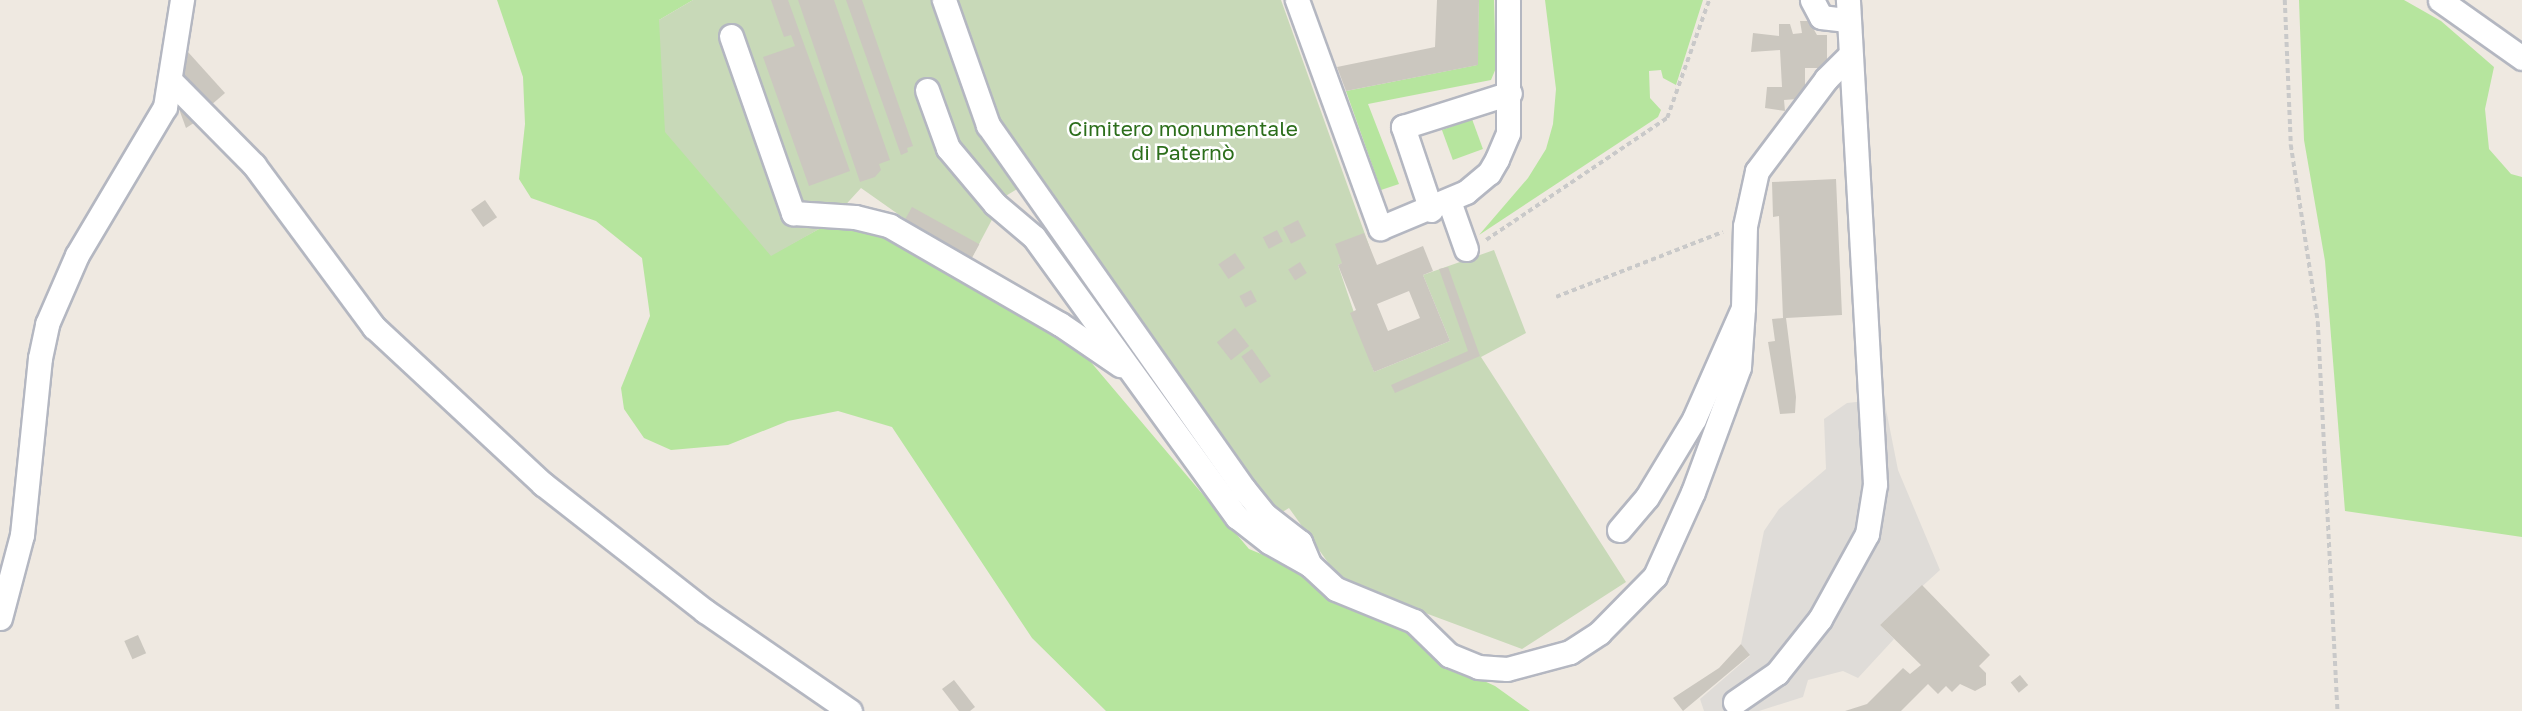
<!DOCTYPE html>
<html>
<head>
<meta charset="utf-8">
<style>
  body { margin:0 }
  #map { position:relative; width:2522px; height:711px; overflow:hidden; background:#efe9e1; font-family:"Golos Text",sans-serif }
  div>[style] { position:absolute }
  .green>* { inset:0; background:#b6e59e; transform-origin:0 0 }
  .cemetery>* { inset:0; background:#c8d9b8 }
  .plaza>* { inset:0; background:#dfdcd8 }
  .building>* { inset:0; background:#cbc7bf; transform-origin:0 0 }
  .path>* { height:3.5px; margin-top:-1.75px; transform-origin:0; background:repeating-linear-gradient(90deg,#c9c9c9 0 5px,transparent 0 8.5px) }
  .roads { filter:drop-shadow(2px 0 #b4b7c1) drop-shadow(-2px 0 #b4b7c1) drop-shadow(0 2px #b4b7c1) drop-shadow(0 -2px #b4b7c1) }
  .minor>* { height:23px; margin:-11.5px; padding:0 11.5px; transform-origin:11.5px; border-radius:11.5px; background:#fff }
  span { translate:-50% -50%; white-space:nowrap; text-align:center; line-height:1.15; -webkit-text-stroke:5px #fff; paint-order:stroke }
  .park-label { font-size:21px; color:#2c6e1b }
</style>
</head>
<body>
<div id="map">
  <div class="green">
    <i style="clip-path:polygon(497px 0,693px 0,659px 20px,771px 255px,828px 224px,854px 224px,900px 241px,1058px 333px,1084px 354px,1249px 549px,1312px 575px,1417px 635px,1436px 659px,1495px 686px,1530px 711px,1106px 711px,1032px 638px,892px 427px,838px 411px,788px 421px,728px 445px,671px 450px,644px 438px,624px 409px,621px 388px,650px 316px,642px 258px,596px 221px,531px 198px,519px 179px,525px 124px,523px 77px)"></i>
    <i style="clip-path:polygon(1479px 0,1494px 0,1496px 68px,1491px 80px,1368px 104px,1399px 184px,1381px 190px,1346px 91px,1477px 65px)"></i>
    <i style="clip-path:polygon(1545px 0,1703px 0,1676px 85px,1663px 78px,1661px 70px,1649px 71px,1650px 98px,1661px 110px,1658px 117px,1479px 235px,1528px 178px,1546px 149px,1553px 124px,1556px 89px)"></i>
    <i style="clip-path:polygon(2299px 0,2404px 0,2441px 21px,2494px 67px,2485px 109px,2489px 149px,2511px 174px,2522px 177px,2522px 537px,2345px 511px,2325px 261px,2304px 140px)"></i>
    <i style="left:1472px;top:119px;width:32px;height:32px;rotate:70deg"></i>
  </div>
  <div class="cemetery">
    <i style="clip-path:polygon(693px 0,1281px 0,1371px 251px,1338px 265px,1374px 372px,1450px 341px,1423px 275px,1494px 250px,1526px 333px,1481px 357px,1626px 582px,1522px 649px,1342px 582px,1289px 508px,1279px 514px,1274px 509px,1019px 188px,1004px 197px,970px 261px,903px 223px,905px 219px,861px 188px,828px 224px,771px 256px,665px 132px,659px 20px)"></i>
  </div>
  <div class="plaza">
    <i style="clip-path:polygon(1884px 399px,1898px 470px,1940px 570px,1880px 625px,1894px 639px,1858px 678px,1843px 671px,1808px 680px,1803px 697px,1759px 711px,1704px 711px,1700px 699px,1750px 656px,1741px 644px,1764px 531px,1779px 509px,1826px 469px,1824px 419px,1847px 403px)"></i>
  </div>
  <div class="building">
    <i style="clip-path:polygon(771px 0,788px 0,850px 171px,809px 186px,763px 57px,795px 46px,791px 35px,784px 37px)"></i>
    <i style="clip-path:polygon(798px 0,834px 0,890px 160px,879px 164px,881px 170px,875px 177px,860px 182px)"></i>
    <i style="clip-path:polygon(846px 0,862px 0,913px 146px,907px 148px,908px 152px,901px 155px)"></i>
    <i style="clip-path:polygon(1437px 0,1479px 0,1478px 65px,1346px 91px,1337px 67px,1435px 47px)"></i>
    <i style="clip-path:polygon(1800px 21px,1809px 21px,1817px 35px,1827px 35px,1827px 68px,1805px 68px,1805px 86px,1797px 99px,1784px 100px,1785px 111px,1765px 108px,1767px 87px,1782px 87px,1780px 50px,1751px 52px,1753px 33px,1779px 36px,1779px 24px,1790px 24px,1793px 34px,1802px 33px)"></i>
    <i style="clip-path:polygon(188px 52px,225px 93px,210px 106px,183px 78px)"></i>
    <i style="clip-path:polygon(179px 105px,197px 121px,186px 128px,179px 109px)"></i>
    <i style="clip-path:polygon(1836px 179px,1842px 315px,1786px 318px,1796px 397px,1795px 413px,1780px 414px,1768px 342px,1775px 341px,1772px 319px,1783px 318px,1779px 216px,1773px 217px,1772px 182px)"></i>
    <i style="left:485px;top:200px;width:21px;height:17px;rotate:55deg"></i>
    <i style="left:912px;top:207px;width:77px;height:18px;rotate:29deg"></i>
    <i style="left:1298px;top:220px;width:18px;height:17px;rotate:63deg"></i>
    <i style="left:1277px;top:230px;width:13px;height:16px;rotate:63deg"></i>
    <i style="clip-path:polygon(evenodd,1364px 233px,1377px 265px,1423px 246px,1433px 271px,1423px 275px,1450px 341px,1374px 372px,1350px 313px,1356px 310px,1338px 265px,1342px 263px,1335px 244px,1364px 233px,1409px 291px,1420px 318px,1388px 331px,1377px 304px,1409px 291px)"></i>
    <i style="left:1235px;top:253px;width:18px;height:20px;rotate:56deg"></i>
    <i style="left:1300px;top:262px;width:13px;height:14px;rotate:58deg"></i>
    <i style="clip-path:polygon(1448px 267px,1480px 356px,1395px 393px,1391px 385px,1468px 351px,1439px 269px)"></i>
    <i style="left:1251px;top:290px;width:13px;height:13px;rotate:63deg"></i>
    <i style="left:1235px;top:328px;width:23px;height:23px;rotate:52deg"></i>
    <i style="left:1252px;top:349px;width:33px;height:13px;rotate:55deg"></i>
    <i style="clip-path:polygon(1922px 585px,1990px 655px,1979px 666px,1986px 673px,1986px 685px,1975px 691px,1960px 684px,1952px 692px,1946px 686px,1938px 694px,1928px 684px,1901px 711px,1845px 711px,1867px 704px,1903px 668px,1910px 674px,1921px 665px,1880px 625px)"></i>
    <i style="left:138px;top:635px;width:20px;height:15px;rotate:66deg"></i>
    <i style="clip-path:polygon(1741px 644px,1750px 655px,1683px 711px,1673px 698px,1719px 668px)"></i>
    <i style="left:2020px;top:675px;width:13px;height:12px;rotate:51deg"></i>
    <i style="clip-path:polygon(954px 680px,975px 707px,970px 711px,959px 711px,942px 689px)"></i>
  </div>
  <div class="path">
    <i style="left:2285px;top:0;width:145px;rotate:87.6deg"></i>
    <i style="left:2291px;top:145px;width:179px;rotate:81.3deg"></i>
    <i style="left:2318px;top:322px;width:390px;rotate:87.1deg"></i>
    <i style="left:1486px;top:240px;width:218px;rotate:-34deg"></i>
    <i style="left:1667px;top:118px;width:125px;rotate:-70.4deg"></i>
    <i style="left:1556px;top:297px;width:179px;rotate:-21.3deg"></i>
  </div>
  <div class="roads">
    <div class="minor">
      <i style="left:944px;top:0;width:133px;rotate:70.6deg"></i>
      <i style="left:988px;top:125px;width:445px;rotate:54.9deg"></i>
      <i style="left:1244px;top:489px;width:32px;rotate:51deg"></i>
      <i style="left:1264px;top:514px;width:46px;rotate:37.9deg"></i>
      <i style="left:1300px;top:542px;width:25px;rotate:67deg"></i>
      <i style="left:1297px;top:0;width:243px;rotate:70deg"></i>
      <i style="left:1380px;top:228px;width:93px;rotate:-22.7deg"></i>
      <i style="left:1466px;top:192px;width:30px;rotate:-40deg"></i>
      <i style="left:1489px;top:173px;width:16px;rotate:-60deg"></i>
      <i style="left:1497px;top:159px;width:28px;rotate:-67deg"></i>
      <i style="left:1508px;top:133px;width:133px;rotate:-90deg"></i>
      <i style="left:1812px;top:0;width:19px;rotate:62deg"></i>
      <i style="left:1821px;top:17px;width:26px;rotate:7deg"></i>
      <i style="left:2440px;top:0;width:100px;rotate:35.3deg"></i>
      <i style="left:731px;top:36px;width:188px;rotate:70.7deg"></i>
      <i style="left:793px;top:213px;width:62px;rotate:3.7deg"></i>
      <i style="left:855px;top:217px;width:36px;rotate:14deg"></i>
      <i style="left:890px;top:226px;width:196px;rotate:30deg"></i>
      <i style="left:1060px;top:324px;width:73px;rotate:34.3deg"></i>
      <i style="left:171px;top:81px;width:118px;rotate:45.3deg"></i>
      <i style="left:254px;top:165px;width:202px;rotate:53.5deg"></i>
      <i style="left:374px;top:327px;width:231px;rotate:42.9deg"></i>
      <i style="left:543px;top:484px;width:206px;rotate:38.1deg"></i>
      <i style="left:705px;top:611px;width:176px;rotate:34.6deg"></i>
      <i style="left:927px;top:90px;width:62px;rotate:70.1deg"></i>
      <i style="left:948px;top:148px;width:73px;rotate:50deg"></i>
      <i style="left:995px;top:204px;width:51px;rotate:40.2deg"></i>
      <i style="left:1034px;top:237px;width:346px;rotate:54.1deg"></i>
      <i style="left:1237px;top:517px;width:41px;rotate:38deg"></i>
      <i style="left:1269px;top:542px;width:47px;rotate:29.3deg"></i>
      <i style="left:1310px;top:565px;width:35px;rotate:43deg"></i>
      <i style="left:1336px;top:589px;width:84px;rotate:22.3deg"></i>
      <i style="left:1414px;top:621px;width:49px;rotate:44.2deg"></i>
      <i style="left:1449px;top:655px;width:31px;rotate:22deg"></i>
      <i style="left:1478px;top:667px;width:29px;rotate:4deg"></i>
      <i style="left:1507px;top:669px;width:65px;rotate:-15.1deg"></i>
      <i style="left:1570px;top:652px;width:35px;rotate:-33deg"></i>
      <i style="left:1599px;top:633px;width:80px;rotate:-45.5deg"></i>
      <i style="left:1655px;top:576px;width:92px;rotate:-65.7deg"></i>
      <i style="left:1693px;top:492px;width:133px;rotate:-69.8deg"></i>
      <i style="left:1739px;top:367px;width:59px;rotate:-86.1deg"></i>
      <i style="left:1449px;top:201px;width:51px;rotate:70.5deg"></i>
      <i style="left:1431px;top:210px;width:88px;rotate:-108.6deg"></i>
      <i style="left:1403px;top:127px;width:112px;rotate:-17.6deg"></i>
      <i style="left:1619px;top:530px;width:43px;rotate:-49.7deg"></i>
      <i style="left:1647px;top:497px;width:91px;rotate:-58.9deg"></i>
      <i style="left:1694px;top:419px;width:121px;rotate:-66.2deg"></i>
      <i style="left:1743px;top:308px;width:82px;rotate:-88.6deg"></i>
      <i style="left:1745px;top:226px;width:56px;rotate:-77.7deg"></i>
      <i style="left:1757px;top:171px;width:115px;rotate:-53.1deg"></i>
      <i style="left:1826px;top:79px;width:31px;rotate:-45deg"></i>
      <i style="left:0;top:618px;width:86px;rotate:-75.2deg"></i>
      <i style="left:22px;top:535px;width:178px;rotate:-84.2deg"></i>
      <i style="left:40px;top:358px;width:35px;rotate:-78deg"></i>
      <i style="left:47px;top:324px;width:75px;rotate:-66.5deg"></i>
      <i style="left:77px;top:255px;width:172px;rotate:-59.3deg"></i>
      <i style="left:165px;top:107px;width:108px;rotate:-81deg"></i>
      <i style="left:1735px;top:702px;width:51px;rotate:-34.6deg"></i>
      <i style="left:1777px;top:673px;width:69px;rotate:-51.5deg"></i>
      <i style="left:1820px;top:619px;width:97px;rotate:-61.1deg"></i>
      <i style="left:1867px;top:534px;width:51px;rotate:-80.9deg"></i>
      <i style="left:1875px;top:484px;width:485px;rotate:-93.2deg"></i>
    </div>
  </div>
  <div class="park-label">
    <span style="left:1183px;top:140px">Cimitero monumentale<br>di Paternò</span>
  </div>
</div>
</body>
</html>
